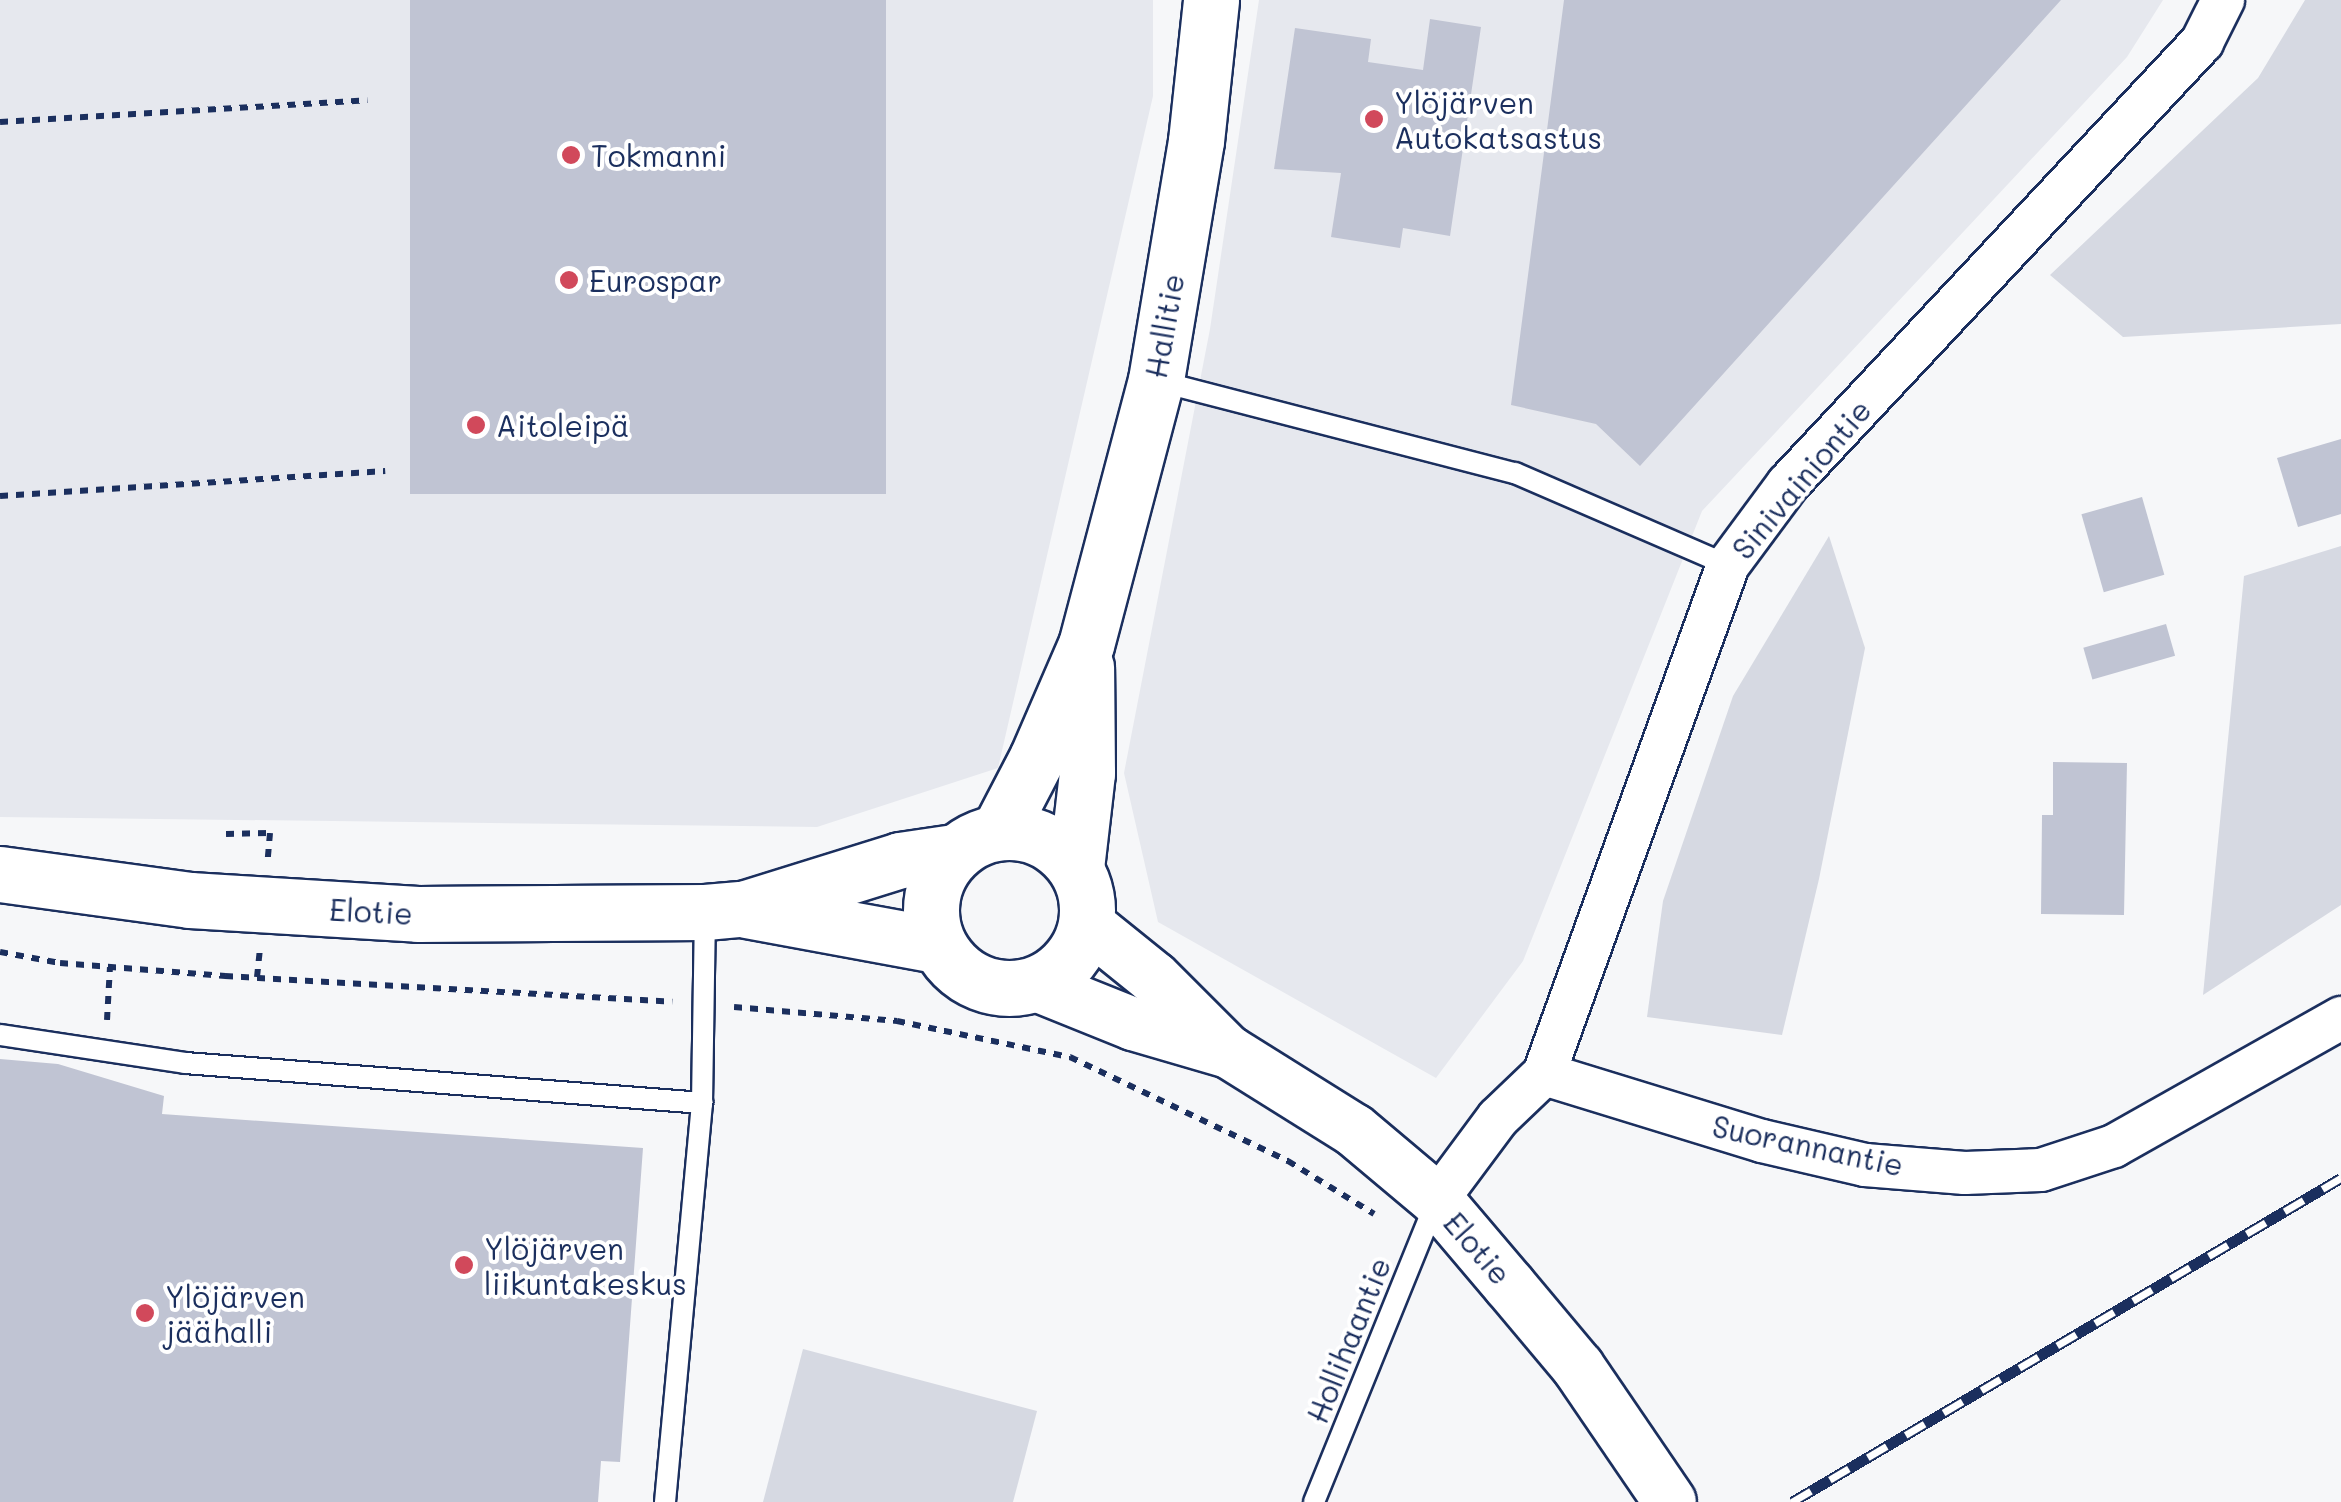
<!DOCTYPE html>
<html>
<head>
<meta charset="utf-8">
<style>
  body { margin:0 }
  #map { position:relative; width:2341px; height:1502px; overflow:hidden; background:#f6f7f9; font-family:Mali,sans-serif }
  div>[style] { position:absolute }
  .built>* { inset:0; background:#e6e8ee }
  .green>* { inset:0; background:#d6d9e2 }
  .building>* { inset:0; background:#c0c4d3; transform-origin:0 0 }
  .path>* { height:6px; margin-top:-3px; transform-origin:0; background:repeating-linear-gradient(90deg,#1b2f5e 0 8px,transparent 0 16px) }
  .roads { filter:drop-shadow(2px 0 #1b2f5e) drop-shadow(-2px 0 #1b2f5e) drop-shadow(0 2px #1b2f5e) drop-shadow(0 -2px #1b2f5e) }
  .service>* { height:20px; margin:-10px; padding:0 10px; transform-origin:10px; border-radius:10px; background:#fff }
  .minor>* { height:42px; margin:-21px; padding:0 21px; transform-origin:21px; border-radius:21px; background:#fff }
  .tertiary>* { height:52px; margin:-26px; padding:0 26px; transform-origin:26px; border-radius:26px; background:#fff }
  .secondary>* { height:55px; margin:-27.5px; padding:0 27.5px; transform-origin:27.5px; border-radius:27.5px; background:#fff }
  .secondary>.ring { margin:-27.5px; padding:0; box-sizing:content-box; background:none; border:55px solid #fff; border-radius:50% }
  .rail>* { height:11px; margin-top:-5.5px; transform-origin:0; background:repeating-linear-gradient(90deg,#fff 0 22px,#1b2f5e 0 44px); box-sizing:border-box; border-block:2px solid #1b2f5e }
  .dots>* { width:28px; height:28px; translate:-50% -50%; box-sizing:border-box; border:5px solid #fff; border-radius:50% }
  span { translate:-50% -50%; white-space:nowrap; text-align:center; line-height:1.15; -webkit-text-stroke:8px #fff; paint-order:stroke }
  .poi-label { font-size:30px; color:#1b2f5e }
  .left { translate:0 -50%; text-align:left }
  .street-label { font-size:30px; color:#1b2f5e }
</style>
</head>
<body>
<div id="map">
  <div class="built">
    <i style="clip-path:polygon(0 0,1153px 0,1153px 96px,998px 768px,817px 827px,0 817px)"></i>
    <i style="clip-path:polygon(1259px 0,2163px 0,2127px 57px,1702px 511px,1523px 961px,1436px 1078px,1158px 922px,1124px 773px,1210px 329px)"></i>
  </div>
  <div class="green">
    <i style="clip-path:polygon(2305px 0,2341px 0,2341px 324px,2123px 337px,2050px 275px,2258px 78px)"></i>
    <i style="clip-path:polygon(1829px 536px,1865px 648px,1819px 879px,1782px 1035px,1647px 1017px,1663px 901px,1733px 696px)"></i>
    <i style="clip-path:polygon(2341px 546px,2341px 905px,2203px 995px,2244px 576px)"></i>
    <i style="clip-path:polygon(803px 1349px,1037px 1411px,1013px 1502px,763px 1502px)"></i>
  </div>
  <div class="building">
    <i style="left:410px;top:0;width:476px;height:494px"></i>
    <i style="clip-path:polygon(1564px 0,2061px 0,1640px 466px,1596px 424px,1511px 405px)"></i>
    <i style="clip-path:polygon(1430px 19px,1481px 27px,1450px 236px,1403px 228px,1400px 248px,1331px 237px,1341px 173px,1274px 169px,1295px 28px,1371px 39px,1368px 62px,1423px 70px)"></i>
    <i style="clip-path:polygon(2341px 439px,2341px 514px,2298px 527px,2277px 458px)"></i>
    <i style="left:2142px;top:497px;width:81px;height:63px;rotate:74deg"></i>
    <i style="left:2166px;top:624px;width:33px;height:86px;rotate:74deg"></i>
    <i style="clip-path:polygon(2053px 762px,2127px 763px,2124px 915px,2041px 914px,2042px 815px,2053px 815px)"></i>
    <i style="clip-path:polygon(0 1059px,58px 1064px,164px 1096px,162px 1114px,643px 1148px,620px 1462px,601px 1461px,598px 1502px,0 1502px)"></i>
  </div>
  <div class="path">
    <i style="left:0;top:122px;width:368px;rotate:-3.4deg"></i>
    <i style="left:0;top:496px;width:386px;rotate:-3.7deg"></i>
    <i style="left:226px;top:834px;width:44px;rotate:-1.3deg"></i>
    <i style="left:270px;top:833px;width:25px;rotate:95deg"></i>
    <i style="left:0;top:952px;width:61px;rotate:10.4deg"></i>
    <i style="left:60px;top:963px;width:166px;rotate:4.5deg"></i>
    <i style="left:225px;top:976px;width:448px;rotate:3.3deg"></i>
    <i style="left:257px;top:977px;width:27px;rotate:-84deg"></i>
    <i style="left:734px;top:1007px;width:164px;rotate:4.9deg"></i>
    <i style="left:897px;top:1021px;width:177px;rotate:11.8deg"></i>
    <i style="left:1070px;top:1057px;width:242px;rotate:25.5deg"></i>
    <i style="left:1288px;top:1161px;width:101px;rotate:31.6deg"></i>
    <i style="left:107px;top:1020px;width:53px;rotate:-86.8deg"></i>
  </div>
  <div class="roads">
    <div class="service">
      <i style="left:1158px;top:381px;width:369px;rotate:14.5deg"></i>
      <i style="left:1515px;top:473px;width:232px;rotate:23.4deg"></i>
      <i style="left:0;top:1035px;width:187px;rotate:8.6deg"></i>
      <i style="left:185px;top:1063px;width:519px;rotate:4.42deg"></i>
      <i style="left:665px;top:1502px;width:401px;rotate:-84.7deg"></i>
      <i style="left:702px;top:1103px;width:189px;rotate:-89.1deg"></i>
      <i style="left:1314px;top:1502px;width:324px;rotate:-67.9deg"></i>
    </div>
    <div class="minor">
      <i style="left:1544px;top:1074px;width:228px;rotate:17.1deg"></i>
      <i style="left:1762px;top:1141px;width:106px;rotate:13.1deg"></i>
      <i style="left:1865px;top:1165px;width:100px;rotate:4.6deg"></i>
      <i style="left:1965px;top:1173px;width:76px;rotate:-2.3deg"></i>
      <i style="left:2041px;top:1170px;width:77px;rotate:-18.2deg"></i>
      <i style="left:2114px;top:1146px;width:261px;rotate:-29.4deg"></i>
      <i style="left:1437px;top:1200px;width:102px;rotate:-53.4deg"></i>
      <i style="left:1498px;top:1118px;width:64px;rotate:-43.7deg"></i>
      <i style="left:1544px;top:1074px;width:541px;rotate:-70.13deg"></i>
      <i style="left:1728px;top:565px;width:101px;rotate:-53.5deg"></i>
      <i style="left:1788px;top:484px;width:606px;rotate:-46.87deg"></i>
      <i style="left:2202px;top:42px;width:47px;rotate:-63.4deg"></i>
    </div>
    <div class="tertiary">
      <i style="left:1087px;top:924px;width:86px;rotate:38.9deg"></i>
      <i style="left:1154px;top:978px;width:99px;rotate:45deg"></i>
      <i style="left:1036px;top:985px;width:105px;rotate:21.9deg"></i>
      <i style="left:1133px;top:1024px;width:100px;rotate:16.3deg"></i>
      <i style="left:1229px;top:1052px;width:147px;rotate:32deg"></i>
      <i style="left:1354px;top:1130px;width:109px;rotate:40.1deg"></i>
      <i style="left:1437px;top:1200px;width:113px;rotate:49.7deg"></i>
      <i style="left:1510px;top:1286px;width:106px;rotate:50deg"></i>
      <i style="left:1578px;top:1367px;width:163px;rotate:55.7deg"></i>
    </div>
    <div class="secondary">
      <i style="left:999px;top:831px;width:82px;rotate:-62.5deg"></i>
      <i style="left:1037px;top:758px;width:123px;rotate:-66.6deg"></i>
      <i style="left:1086px;top:645px;width:274px;rotate:-75.2deg"></i>
      <i style="left:1156px;top:380px;width:242px;rotate:-80.5deg"></i>
      <i style="left:1196px;top:141px;width:142px;rotate:-83.9deg"></i>
      <i class="ring" style="left:931px;top:832px;width:101px;height:101px"></i>
      <i style="left:1076px;top:868px;width:96px;rotate:-83.4deg"></i>
      <i style="left:1087px;top:773px;width:106px;rotate:-90.5deg"></i>
      <i style="left:0;top:874px;width:192px;rotate:7.8deg"></i>
      <i style="left:190px;top:900px;width:228px;rotate:3.5deg"></i>
      <i style="left:418px;top:914px;width:287px;rotate:-0.4deg"></i>
      <i style="left:705px;top:912px;width:38px;rotate:-5deg"></i>
      <i style="left:743px;top:909px;width:164px;rotate:-17.3deg"></i>
      <i style="left:900px;top:860px;width:55px;rotate:-8.4deg"></i>
      <i style="left:746px;top:910px;width:193px;rotate:10.4deg"></i>
    </div>
  </div>
  <div class="rail">
    <i style="left:1792px;top:1502px;width:637px;rotate:-30.55deg"></i>
  </div>
  <div class="dots">
    <i style="left:1374px;top:119px;background:#d1495b"></i>
    <i style="left:571px;top:155px;background:#d1495b"></i>
    <i style="left:569px;top:280px;background:#d1495b"></i>
    <i style="left:476px;top:425px;background:#d1495b"></i>
    <i style="left:464px;top:1265px;background:#d1495b"></i>
    <i style="left:145px;top:1313px;background:#d1495b"></i>
  </div>
  <div class="poi-label">
    <span class="left" style="left:1394px;top:119px">Ylöjärven<br>Autokatsastus</span>
    <span class="left" style="left:591px;top:155px">Tokmanni</span>
    <span class="left" style="left:589px;top:280px">Eurospar</span>
    <span class="left" style="left:496px;top:425px">Aitoleipä</span>
    <span class="left" style="left:484px;top:1265px">Ylöjärven<br>liikuntakeskus</span>
    <span class="left" style="left:165px;top:1313px">Ylöjärven<br>jäähalli</span>
  </div>
  <div class="street-label">
    <span style="left:1164px;top:326px;rotate:-80deg">Hallitie</span>
    <span style="left:1801px;top:479px;rotate:-50deg">Sinivainiontie</span>
    <span style="left:371px;top:911px;rotate:3deg">Elotie</span>
    <span style="left:1808px;top:1145px;rotate:12deg">Suorannantie</span>
    <span style="left:1478px;top:1248px;rotate:49deg">Elotie</span>
    <span style="left:1348px;top:1340px;rotate:-68deg">Hollihaantie</span>
  </div>
</div>
</body>
</html>
